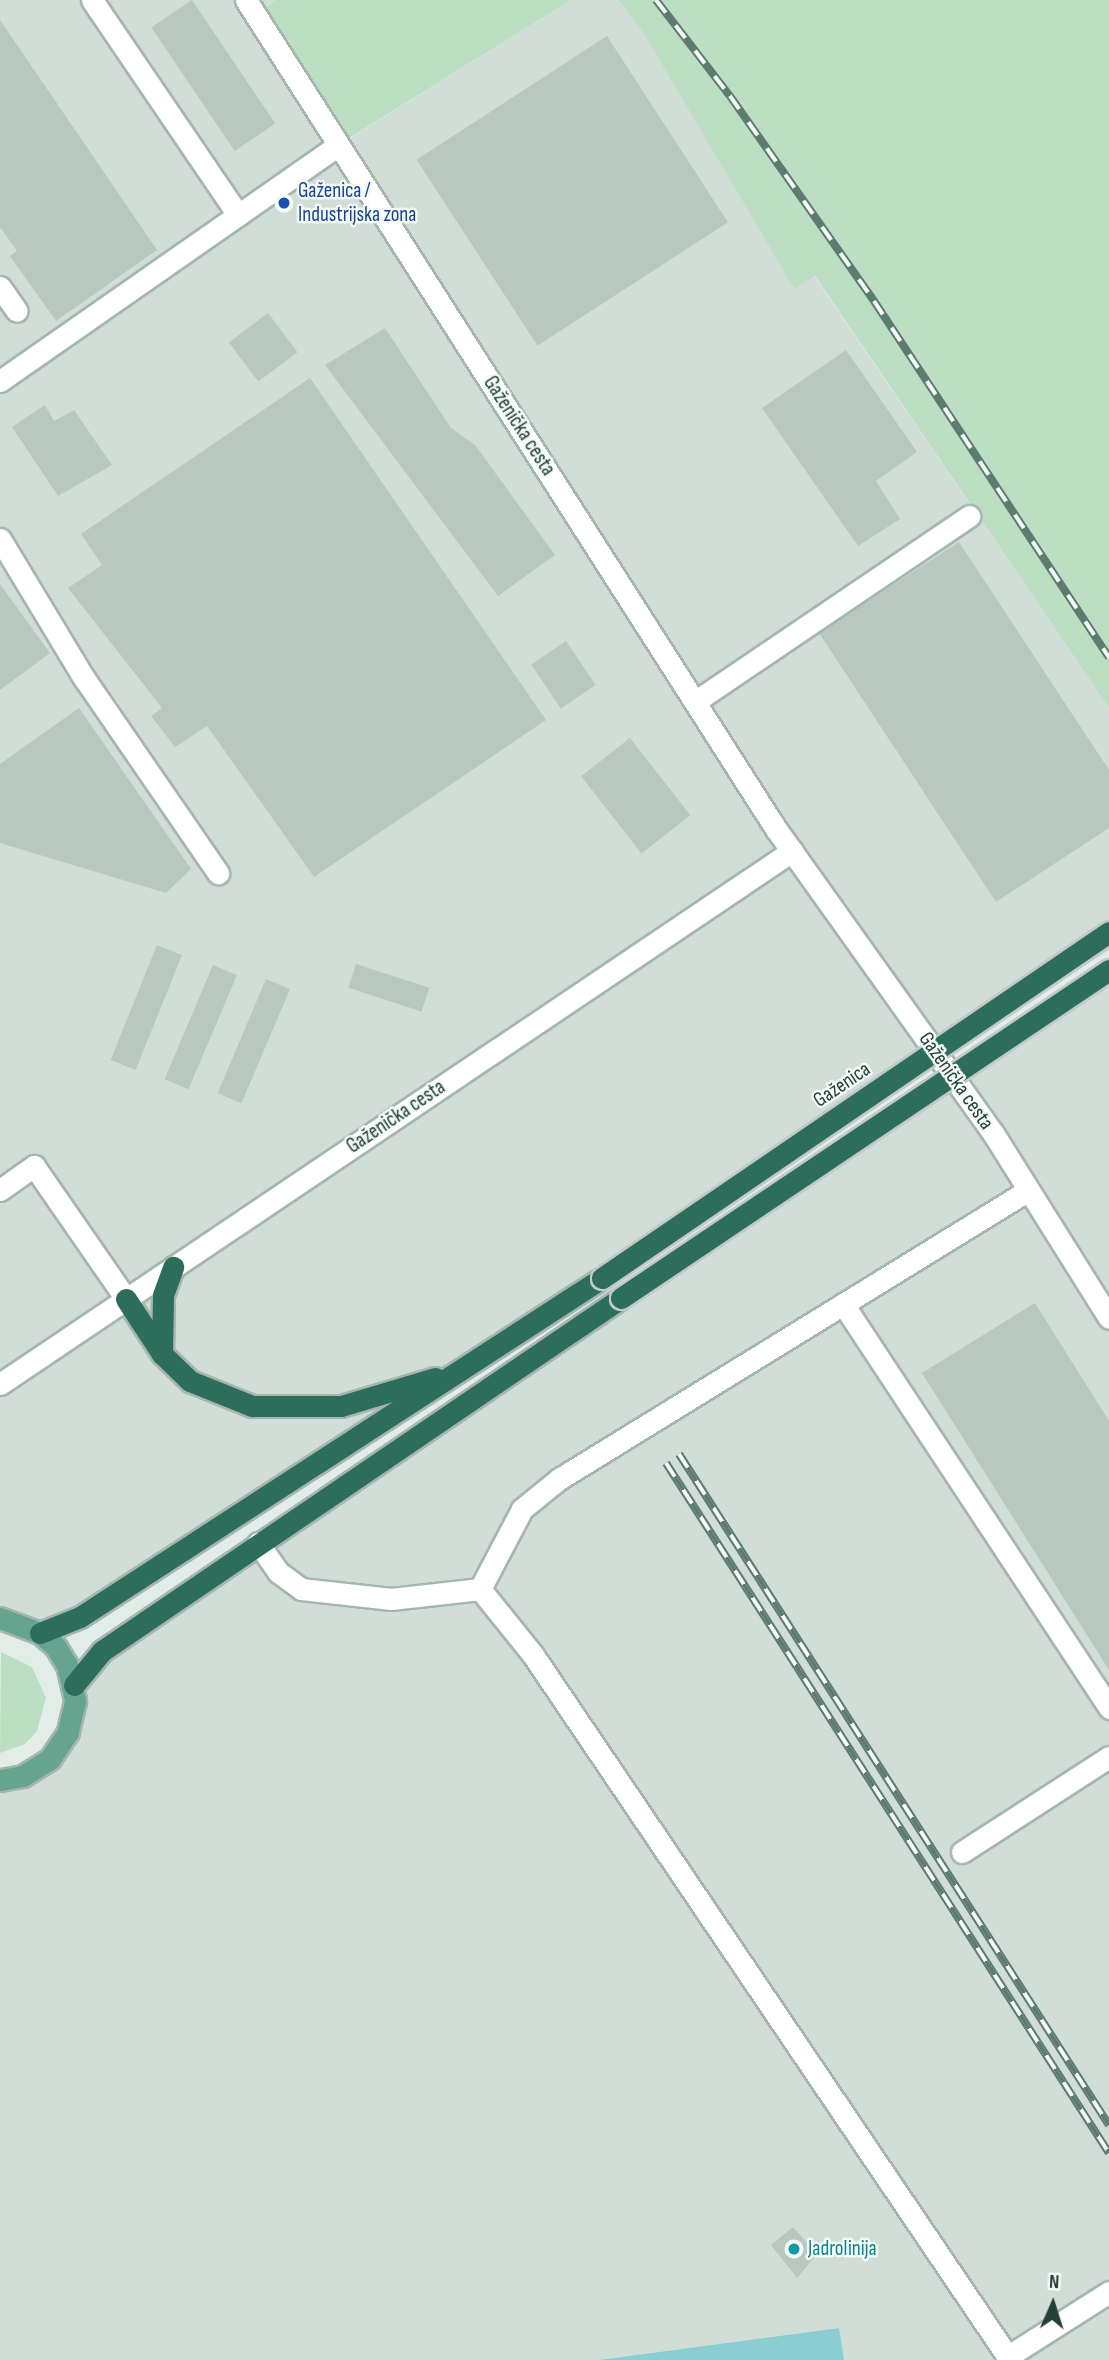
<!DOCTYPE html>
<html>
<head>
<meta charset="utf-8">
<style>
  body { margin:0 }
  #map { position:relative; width:1109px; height:2360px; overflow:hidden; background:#e3ede8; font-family:"Sofia Sans Condensed",sans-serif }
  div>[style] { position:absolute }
  .built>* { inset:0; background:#d1ddd7 }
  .green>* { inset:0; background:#bcdfc3 }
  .water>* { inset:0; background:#8aced4 }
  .building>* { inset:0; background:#b8c8c1; transform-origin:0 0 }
  .roads { filter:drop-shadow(2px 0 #a5b6af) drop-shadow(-2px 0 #a5b6af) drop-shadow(0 2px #a5b6af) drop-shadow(0 -2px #a5b6af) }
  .minor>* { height:21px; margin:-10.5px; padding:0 10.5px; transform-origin:10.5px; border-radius:10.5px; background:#fff }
  .major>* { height:21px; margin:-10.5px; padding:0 10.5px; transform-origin:10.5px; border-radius:10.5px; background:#66a490 }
  .highway>* { height:21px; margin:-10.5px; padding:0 10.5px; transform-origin:10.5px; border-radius:10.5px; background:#2d6d5b }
  .rail>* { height:8px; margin-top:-4px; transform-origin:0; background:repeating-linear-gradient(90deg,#f4faf6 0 16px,#5d7b71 0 32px); box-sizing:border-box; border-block:2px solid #5d7b71 }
  .bridges { filter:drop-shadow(2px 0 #c1cac6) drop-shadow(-2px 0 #c1cac6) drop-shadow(0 2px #c1cac6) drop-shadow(0 -2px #c1cac6) }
  .highway-bridge>* { height:21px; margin:-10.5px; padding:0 10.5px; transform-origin:10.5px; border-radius:10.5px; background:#2d6d5b }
  .dots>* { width:19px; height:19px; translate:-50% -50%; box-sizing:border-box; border:4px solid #f4faf6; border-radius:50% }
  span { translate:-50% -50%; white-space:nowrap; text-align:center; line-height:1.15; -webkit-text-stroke:5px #f4faf6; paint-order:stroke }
  .transit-label { font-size:21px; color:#164399 }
  .left { translate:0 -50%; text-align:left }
  .street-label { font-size:21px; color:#224035 }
  .culture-label { font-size:21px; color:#0d838f }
  .north { position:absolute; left:1018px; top:2269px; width:70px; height:70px; -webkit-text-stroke:5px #f4faf6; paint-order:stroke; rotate:3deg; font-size:19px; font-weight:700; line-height:28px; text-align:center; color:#224035 }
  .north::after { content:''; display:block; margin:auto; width:24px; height:32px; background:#224035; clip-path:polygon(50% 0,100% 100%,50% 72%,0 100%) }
</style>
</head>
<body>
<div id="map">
  <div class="built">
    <i style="clip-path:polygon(0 0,276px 0,255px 14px,339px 145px,571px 0,618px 0,642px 31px,794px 289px,814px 276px,1109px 708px,1109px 950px,80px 1617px,40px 1633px,0 1624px)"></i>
    <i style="clip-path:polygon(1109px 970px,1109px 2360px,844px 2360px,838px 2328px,599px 2360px,0 2360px,0 1780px,37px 1768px,102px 1651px)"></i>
  </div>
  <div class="green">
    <i style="clip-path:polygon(276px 0,571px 0,338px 145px,255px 15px)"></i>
    <i style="clip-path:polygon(618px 0,1109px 0,1109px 708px,815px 276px,794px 289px,642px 31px)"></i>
    <i style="clip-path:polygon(1px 1652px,32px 1667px,46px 1698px,37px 1731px,25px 1744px,0 1753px)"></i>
  </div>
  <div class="water">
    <i style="clip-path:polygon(839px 2328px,844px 2360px,599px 2360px)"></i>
  </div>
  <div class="building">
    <i style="left:192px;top:0;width:149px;height:49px;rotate:56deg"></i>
    <i style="clip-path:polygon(0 20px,157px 250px,56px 321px,10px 256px,17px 251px,0 227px)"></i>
    <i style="left:607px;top:36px;width:222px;height:227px;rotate:57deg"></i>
    <i style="left:268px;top:313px;width:49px;height:49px;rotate:53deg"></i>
    <i style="clip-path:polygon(385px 328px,451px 428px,475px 445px,555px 555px,498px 596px,325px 365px)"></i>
    <i style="clip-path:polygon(846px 350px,917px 452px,876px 481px,900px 519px,858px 546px,762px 408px)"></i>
    <i style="clip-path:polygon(310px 378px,546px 720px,314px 877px,207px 726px,175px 747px,151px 716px,162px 708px,68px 588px,102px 565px,81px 534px)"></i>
    <i style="clip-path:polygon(45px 405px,54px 421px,74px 410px,112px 465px,58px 496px,12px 427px)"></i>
    <i style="clip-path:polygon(959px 542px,1109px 770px,1109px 828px,996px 902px,819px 633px)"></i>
    <i style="clip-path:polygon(0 584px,50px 653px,0 690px)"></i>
    <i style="left:566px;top:641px;width:53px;height:42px;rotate:56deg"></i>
    <i style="clip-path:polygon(79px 708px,191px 869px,166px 893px,0 843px,0 764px)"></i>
    <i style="left:630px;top:738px;width:98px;height:62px;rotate:52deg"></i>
    <i style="left:157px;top:945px;width:27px;height:124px;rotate:22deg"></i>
    <i style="left:356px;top:964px;width:77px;height:25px;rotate:18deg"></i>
    <i style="left:213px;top:965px;width:26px;height:124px;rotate:23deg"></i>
    <i style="left:266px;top:979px;width:26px;height:124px;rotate:23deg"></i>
    <i style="clip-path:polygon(1035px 1303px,1109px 1421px,1109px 1670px,922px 1373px)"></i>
    <i style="clip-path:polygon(793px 2227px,817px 2254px,797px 2278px,771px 2245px)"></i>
  </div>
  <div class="roads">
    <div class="minor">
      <i style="left:92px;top:0;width:260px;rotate:55.8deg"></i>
      <i style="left:246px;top:0;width:984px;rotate:57.41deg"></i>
      <i style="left:776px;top:829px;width:374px;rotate:54.5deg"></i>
      <i style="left:993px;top:1133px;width:218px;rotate:57.9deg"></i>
      <i style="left:0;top:287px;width:29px;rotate:55deg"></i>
      <i style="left:0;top:381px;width:412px;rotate:-34.9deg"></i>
      <i style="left:0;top:539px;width:162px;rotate:58.9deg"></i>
      <i style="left:84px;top:678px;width:237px;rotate:55.5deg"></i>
      <i style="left:696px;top:701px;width:330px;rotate:-34.1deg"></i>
      <i style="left:0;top:1190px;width:42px;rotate:-35.2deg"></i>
      <i style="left:34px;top:1166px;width:162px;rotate:55.3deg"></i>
      <i style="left:843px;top:1304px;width:484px;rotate:56.6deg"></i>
      <i style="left:0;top:1384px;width:955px;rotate:-33.94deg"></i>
      <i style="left:258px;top:1543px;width:35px;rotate:55deg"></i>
      <i style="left:278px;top:1572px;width:29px;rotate:36deg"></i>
      <i style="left:301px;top:1589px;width:91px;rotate:6.3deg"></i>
      <i style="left:391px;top:1599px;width:90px;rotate:-6.4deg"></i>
      <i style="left:480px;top:1589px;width:90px;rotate:-62.3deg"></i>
      <i style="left:522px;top:1509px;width:48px;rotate:-39deg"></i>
      <i style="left:559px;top:1479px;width:550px;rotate:-31.61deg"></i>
      <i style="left:480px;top:1589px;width:85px;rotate:51.2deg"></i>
      <i style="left:533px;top:1655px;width:851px;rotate:55.92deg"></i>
      <i style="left:962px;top:1852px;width:175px;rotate:-32.9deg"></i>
      <i style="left:1007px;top:2357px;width:121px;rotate:-32.5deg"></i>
    </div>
    <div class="major">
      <i style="left:0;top:1618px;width:43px;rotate:20.6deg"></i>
      <i style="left:40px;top:1633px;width:21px;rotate:41deg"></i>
      <i style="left:56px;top:1647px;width:21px;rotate:59deg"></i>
      <i style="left:67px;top:1665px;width:37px;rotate:77deg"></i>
      <i style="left:75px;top:1701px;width:32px;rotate:103deg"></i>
      <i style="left:68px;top:1732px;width:32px;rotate:124deg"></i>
      <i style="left:50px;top:1759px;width:32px;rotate:148deg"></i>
      <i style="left:23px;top:1776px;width:23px;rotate:170deg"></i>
    </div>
    <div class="highway">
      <i style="left:126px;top:1299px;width:66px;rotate:56.8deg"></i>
      <i style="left:162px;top:1354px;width:39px;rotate:44deg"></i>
      <i style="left:190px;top:1381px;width:67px;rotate:22deg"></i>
      <i style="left:252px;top:1406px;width:89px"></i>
      <i style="left:341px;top:1406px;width:98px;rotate:-16.6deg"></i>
      <i style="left:162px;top:1354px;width:59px;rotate:-89deg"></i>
      <i style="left:163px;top:1295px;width:30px;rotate:-70deg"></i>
      <i style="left:40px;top:1633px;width:43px;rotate:-21.8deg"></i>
      <i style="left:80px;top:1617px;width:622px;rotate:-33deg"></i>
      <i style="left:74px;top:1685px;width:44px;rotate:-50.5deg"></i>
      <i style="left:102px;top:1651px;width:628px;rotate:-34.22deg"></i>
    </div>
  </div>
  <div class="rail">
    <i style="left:656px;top:0;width:121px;rotate:52.4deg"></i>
    <i style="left:730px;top:96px;width:251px;rotate:54.9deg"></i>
    <i style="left:874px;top:301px;width:427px;rotate:56.6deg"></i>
    <i style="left:679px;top:1454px;width:797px;rotate:57.35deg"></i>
    <i style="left:666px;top:1463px;width:820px;rotate:57.3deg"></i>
  </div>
  <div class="bridges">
    <div class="highway-bridge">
      <i style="left:602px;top:1278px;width:614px;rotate:-34.31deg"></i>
      <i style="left:621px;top:1298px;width:588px;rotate:-33.91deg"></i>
    </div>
  </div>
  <div class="dots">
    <i style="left:284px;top:203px;background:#1a4fb4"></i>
    <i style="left:794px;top:2249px;background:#0f9aa8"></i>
  </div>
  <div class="transit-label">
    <span class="left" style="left:298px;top:203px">Gaženica /<br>Industrijska zona</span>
  </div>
  <div class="street-label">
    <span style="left:519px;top:426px;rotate:57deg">Gaženička cesta</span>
    <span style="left:956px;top:1081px;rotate:55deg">Gaženička cesta</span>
    <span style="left:842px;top:1085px;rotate:-34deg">Gaženica</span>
    <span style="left:396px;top:1117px;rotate:-34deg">Gaženička cesta</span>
  </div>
  <div class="culture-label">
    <span class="left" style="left:808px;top:2249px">Jadrolinija</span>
  </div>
  <div class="north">N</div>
</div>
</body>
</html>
